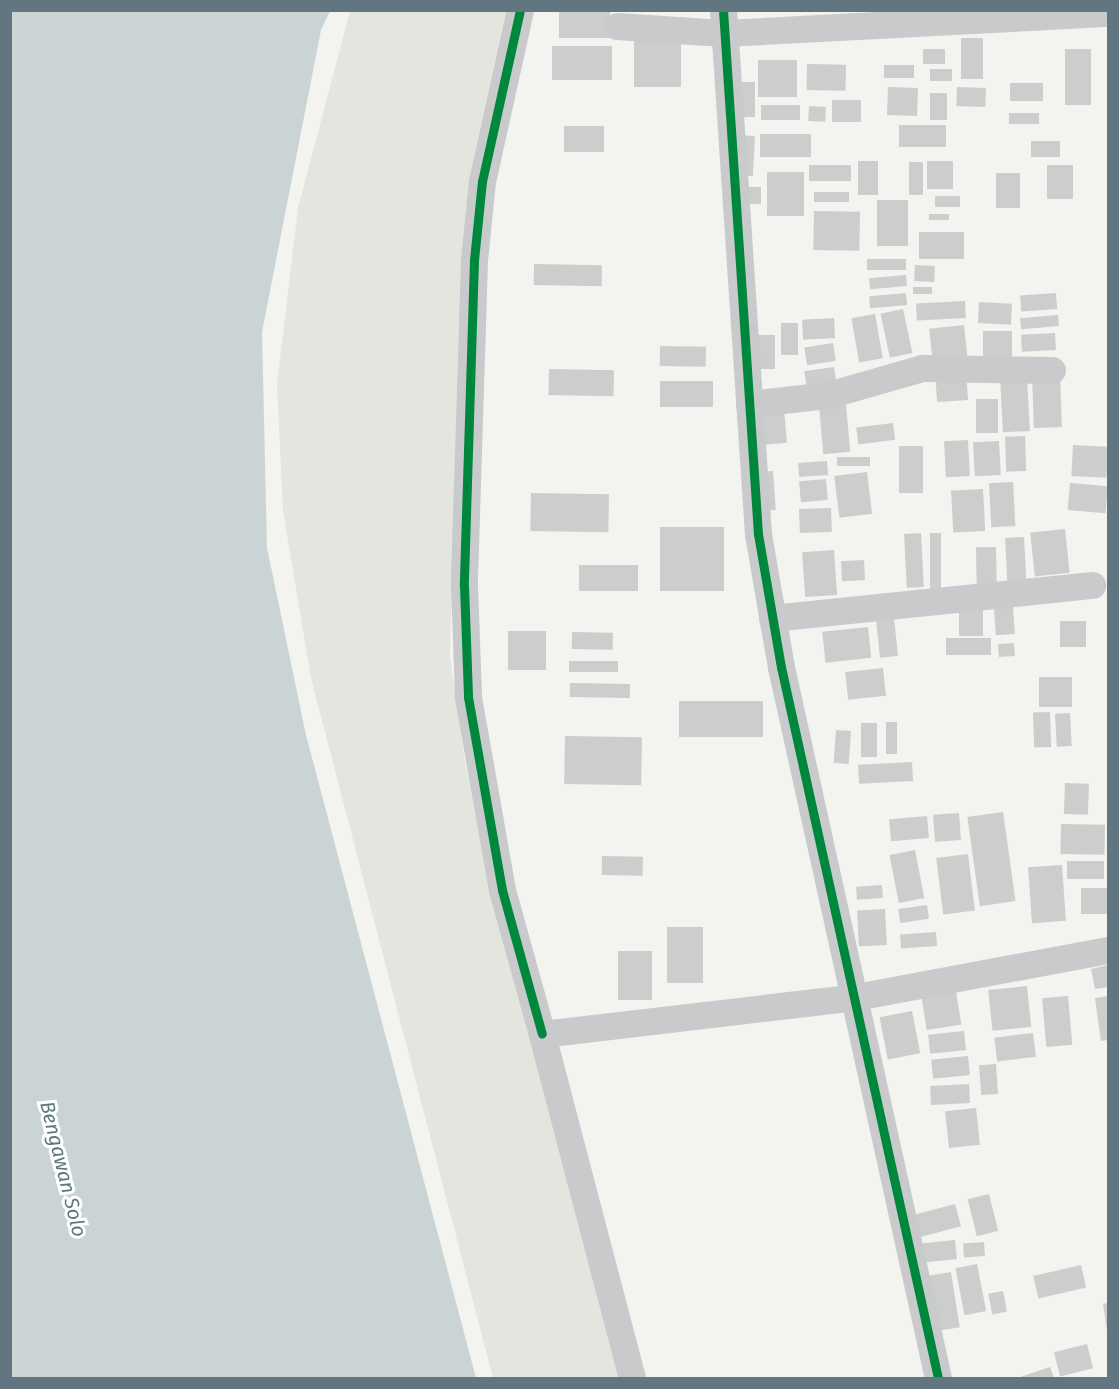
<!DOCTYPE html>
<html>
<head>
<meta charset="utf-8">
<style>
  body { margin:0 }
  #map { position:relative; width:1119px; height:1389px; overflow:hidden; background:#f3f3f0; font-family:"Fira Sans",sans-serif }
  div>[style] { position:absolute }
  .green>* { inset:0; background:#e2e6de }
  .water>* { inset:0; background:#cad4d5 }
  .building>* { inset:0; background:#cbcecd; transform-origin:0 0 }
  .street>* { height:27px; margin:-13.5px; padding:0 13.5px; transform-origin:13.5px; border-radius:13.5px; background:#c8cacb }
  .cycleway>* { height:9px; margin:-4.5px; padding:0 4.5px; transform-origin:4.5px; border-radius:4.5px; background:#00873e }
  span { translate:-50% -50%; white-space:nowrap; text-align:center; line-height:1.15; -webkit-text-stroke:6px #fff; paint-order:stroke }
  .water-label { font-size:20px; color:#5d797f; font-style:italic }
  .frame { position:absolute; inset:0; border:12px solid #627681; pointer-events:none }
</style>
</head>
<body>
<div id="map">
  <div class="green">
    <i style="clip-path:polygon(350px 11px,508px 11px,470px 178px,458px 344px,450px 657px,466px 768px,620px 1378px,493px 1378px,311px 678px,283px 511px,277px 385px,298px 208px)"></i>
  </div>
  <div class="water">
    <i style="clip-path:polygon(10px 11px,330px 11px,321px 30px,262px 332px,267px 548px,306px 735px,476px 1378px,11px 1378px)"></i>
  </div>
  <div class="building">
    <i style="left:559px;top:10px;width:51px;height:28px"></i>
    <i style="left:634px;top:36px;width:47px;height:51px"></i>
    <i style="left:961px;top:38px;width:22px;height:41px"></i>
    <i style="left:552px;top:46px;width:60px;height:34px"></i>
    <i style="left:923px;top:49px;width:22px;height:15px"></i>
    <i style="left:1065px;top:49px;width:26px;height:56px"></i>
    <i style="left:758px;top:60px;width:39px;height:37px"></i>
    <i style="left:807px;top:64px;width:39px;height:26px;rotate:1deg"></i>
    <i style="left:884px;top:65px;width:30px;height:13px"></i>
    <i style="left:930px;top:69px;width:22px;height:12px"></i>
    <i style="left:733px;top:82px;width:22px;height:35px"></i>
    <i style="left:1010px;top:83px;width:33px;height:18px"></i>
    <i style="left:888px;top:87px;width:30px;height:28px;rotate:2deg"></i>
    <i style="left:957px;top:87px;width:29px;height:19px;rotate:2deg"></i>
    <i style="left:930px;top:93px;width:17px;height:27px"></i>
    <i style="left:832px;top:100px;width:29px;height:22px"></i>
    <i style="left:761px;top:105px;width:39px;height:15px"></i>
    <i style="left:809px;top:106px;width:17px;height:15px;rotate:3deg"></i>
    <i style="left:1009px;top:113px;width:30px;height:11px"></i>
    <i style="left:899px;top:125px;width:47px;height:22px"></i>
    <i style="left:564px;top:126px;width:40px;height:26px"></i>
    <i style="left:760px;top:134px;width:51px;height:23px"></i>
    <i style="left:736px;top:135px;width:19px;height:40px;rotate:3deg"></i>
    <i style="left:1031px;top:141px;width:29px;height:16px"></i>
    <i style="left:858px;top:161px;width:20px;height:34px"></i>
    <i style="left:927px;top:161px;width:26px;height:28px"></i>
    <i style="left:909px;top:162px;width:14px;height:33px"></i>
    <i style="left:809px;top:165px;width:42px;height:16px"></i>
    <i style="left:1047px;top:165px;width:26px;height:34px"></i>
    <i style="left:767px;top:172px;width:37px;height:44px"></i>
    <i style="left:996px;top:173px;width:24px;height:35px"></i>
    <i style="left:743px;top:187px;width:18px;height:17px"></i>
    <i style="left:814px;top:192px;width:35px;height:10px"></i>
    <i style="left:935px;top:196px;width:25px;height:11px"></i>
    <i style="left:877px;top:200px;width:31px;height:46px"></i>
    <i style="left:814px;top:211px;width:46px;height:39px;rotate:1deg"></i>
    <i style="left:929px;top:214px;width:20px;height:6px"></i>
    <i style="left:919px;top:232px;width:45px;height:27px"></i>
    <i style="left:906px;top:259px;width:11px;height:39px;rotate:90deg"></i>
    <i style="left:534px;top:264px;width:68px;height:21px;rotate:1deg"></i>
    <i style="left:915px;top:265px;width:20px;height:16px;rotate:3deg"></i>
    <i style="left:906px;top:275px;width:11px;height:37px;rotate:85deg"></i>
    <i style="left:913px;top:287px;width:19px;height:7px"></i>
    <i style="left:906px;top:293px;width:12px;height:37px;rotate:85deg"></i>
    <i style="left:1056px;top:293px;width:16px;height:36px;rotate:86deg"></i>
    <i style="left:965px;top:301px;width:17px;height:49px;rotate:87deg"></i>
    <i style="left:979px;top:302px;width:33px;height:21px;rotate:3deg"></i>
    <i style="left:903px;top:309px;width:45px;height:23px;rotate:78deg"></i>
    <i style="left:875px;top:314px;width:45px;height:24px;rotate:80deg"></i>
    <i style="left:1058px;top:315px;width:11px;height:38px;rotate:85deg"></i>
    <i style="left:834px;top:318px;width:20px;height:32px;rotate:87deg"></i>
    <i style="left:781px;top:323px;width:17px;height:32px"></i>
    <i style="left:964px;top:325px;width:36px;height:35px;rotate:84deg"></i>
    <i style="left:983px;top:331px;width:29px;height:29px"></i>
    <i style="left:1055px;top:333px;width:17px;height:34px;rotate:87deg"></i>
    <i style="left:754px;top:335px;width:21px;height:34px"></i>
    <i style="left:833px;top:343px;width:18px;height:29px;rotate:81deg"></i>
    <i style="left:660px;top:346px;width:46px;height:20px;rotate:1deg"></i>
    <i style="left:834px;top:367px;width:21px;height:30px;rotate:82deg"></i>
    <i style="left:549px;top:369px;width:65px;height:26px;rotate:1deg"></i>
    <i style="left:966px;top:371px;width:29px;height:31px;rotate:86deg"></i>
    <i style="left:1060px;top:373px;width:54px;height:28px;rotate:88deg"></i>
    <i style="left:1027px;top:376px;width:55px;height:27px;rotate:87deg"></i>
    <i style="left:660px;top:381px;width:53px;height:26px"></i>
    <i style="left:976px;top:399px;width:22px;height:34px"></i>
    <i style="left:846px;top:404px;width:48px;height:27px;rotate:85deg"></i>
    <i style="left:784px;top:409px;width:34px;height:29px;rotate:85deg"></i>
    <i style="left:893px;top:423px;width:17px;height:37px;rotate:83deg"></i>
    <i style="left:1025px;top:436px;width:35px;height:20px;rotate:88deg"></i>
    <i style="left:968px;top:440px;width:36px;height:24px;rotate:87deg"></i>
    <i style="left:999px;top:441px;width:34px;height:26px;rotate:87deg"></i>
    <i style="left:1073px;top:445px;width:35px;height:31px;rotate:3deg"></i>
    <i style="left:899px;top:446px;width:24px;height:47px"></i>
    <i style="left:870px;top:457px;width:9px;height:33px;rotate:90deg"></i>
    <i style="left:827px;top:461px;width:14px;height:29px;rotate:86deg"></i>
    <i style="left:773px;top:471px;width:39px;height:19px;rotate:86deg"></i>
    <i style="left:867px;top:472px;width:42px;height:33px;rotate:83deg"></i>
    <i style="left:826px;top:479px;width:21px;height:27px;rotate:85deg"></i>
    <i style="left:1013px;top:482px;width:44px;height:24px;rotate:87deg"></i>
    <i style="left:1070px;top:483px;width:38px;height:27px;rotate:5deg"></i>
    <i style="left:983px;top:489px;width:42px;height:32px;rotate:87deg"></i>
    <i style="left:531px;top:493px;width:78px;height:38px;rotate:1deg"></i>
    <i style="left:831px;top:508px;width:24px;height:32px;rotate:88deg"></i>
    <i style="left:660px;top:527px;width:64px;height:64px"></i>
    <i style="left:1065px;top:529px;width:44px;height:35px;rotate:84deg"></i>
    <i style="left:921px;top:533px;width:54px;height:17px;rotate:87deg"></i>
    <i style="left:930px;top:533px;width:11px;height:57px"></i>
    <i style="left:1024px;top:537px;width:45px;height:19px;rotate:87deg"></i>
    <i style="left:996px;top:547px;width:42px;height:20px;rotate:89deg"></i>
    <i style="left:834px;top:550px;width:45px;height:32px;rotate:86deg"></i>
    <i style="left:864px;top:560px;width:20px;height:23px;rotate:87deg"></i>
    <i style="left:579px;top:565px;width:59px;height:26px"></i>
    <i style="left:1012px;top:594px;width:40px;height:19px;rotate:86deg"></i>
    <i style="left:959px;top:601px;width:24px;height:35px"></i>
    <i style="left:894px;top:618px;width:38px;height:18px;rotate:84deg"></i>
    <i style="left:1060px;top:621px;width:26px;height:26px"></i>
    <i style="left:868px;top:627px;width:31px;height:46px;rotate:84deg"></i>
    <i style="left:508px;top:631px;width:38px;height:39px"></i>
    <i style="left:572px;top:632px;width:41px;height:17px;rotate:1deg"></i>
    <i style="left:946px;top:638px;width:45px;height:17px"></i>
    <i style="left:1014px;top:643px;width:13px;height:16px;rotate:86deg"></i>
    <i style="left:569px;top:661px;width:49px;height:11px"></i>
    <i style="left:883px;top:668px;width:28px;height:38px;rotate:84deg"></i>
    <i style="left:1072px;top:677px;width:30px;height:33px;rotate:90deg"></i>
    <i style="left:570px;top:683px;width:60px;height:14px;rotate:1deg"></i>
    <i style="left:679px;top:701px;width:84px;height:36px"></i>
    <i style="left:1050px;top:712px;width:35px;height:17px;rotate:88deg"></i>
    <i style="left:1070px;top:713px;width:33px;height:15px;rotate:87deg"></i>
    <i style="left:886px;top:722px;width:11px;height:32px"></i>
    <i style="left:861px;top:723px;width:16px;height:34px"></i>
    <i style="left:836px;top:730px;width:15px;height:33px;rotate:4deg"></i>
    <i style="left:565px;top:736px;width:77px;height:48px;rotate:1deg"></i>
    <i style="left:912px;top:762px;width:19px;height:54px;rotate:87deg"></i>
    <i style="left:1065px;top:783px;width:24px;height:31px;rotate:2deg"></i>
    <i style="left:1003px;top:812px;width:90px;height:36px;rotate:82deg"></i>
    <i style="left:959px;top:813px;width:27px;height:26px;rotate:86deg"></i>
    <i style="left:927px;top:816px;width:22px;height:38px;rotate:85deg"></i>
    <i style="left:1061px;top:824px;width:44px;height:30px;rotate:1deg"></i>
    <i style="left:915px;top:850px;width:49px;height:26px;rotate:79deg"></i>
    <i style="left:968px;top:854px;width:57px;height:32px;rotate:83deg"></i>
    <i style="left:602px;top:856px;width:41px;height:19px;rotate:1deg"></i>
    <i style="left:1067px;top:861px;width:37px;height:18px"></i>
    <i style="left:1062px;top:865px;width:56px;height:34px;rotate:86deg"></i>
    <i style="left:882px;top:885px;width:13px;height:26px;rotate:86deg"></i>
    <i style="left:1081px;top:888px;width:27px;height:26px"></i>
    <i style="left:927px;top:905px;width:14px;height:29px;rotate:82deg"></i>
    <i style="left:885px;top:909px;width:36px;height:28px;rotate:87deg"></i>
    <i style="left:667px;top:927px;width:36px;height:56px"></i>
    <i style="left:936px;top:932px;width:14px;height:36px;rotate:86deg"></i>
    <i style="left:618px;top:951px;width:34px;height:49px"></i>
    <i style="clip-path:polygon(1108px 965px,1108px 987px,1095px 989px,1091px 969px)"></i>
    <i style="left:955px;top:985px;width:40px;height:35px;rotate:81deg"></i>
    <i style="left:1027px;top:986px;width:41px;height:39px;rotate:84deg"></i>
    <i style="left:1068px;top:996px;width:49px;height:26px;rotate:85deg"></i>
    <i style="clip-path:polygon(1108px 996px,1108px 1040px,1101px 1041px,1095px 998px)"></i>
    <i style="left:912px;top:1011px;width:43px;height:33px;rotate:79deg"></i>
    <i style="left:964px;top:1031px;width:19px;height:36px;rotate:84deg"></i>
    <i style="left:1033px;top:1033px;width:24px;height:39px;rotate:83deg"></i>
    <i style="left:968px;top:1056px;width:19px;height:37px;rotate:84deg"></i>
    <i style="left:996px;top:1064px;width:30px;height:17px;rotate:86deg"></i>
    <i style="left:969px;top:1084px;width:19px;height:39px;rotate:87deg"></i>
    <i style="left:976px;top:1108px;width:37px;height:31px;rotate:84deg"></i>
    <i style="left:989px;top:1194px;width:38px;height:22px;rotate:76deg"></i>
    <i style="left:955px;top:1204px;width:23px;height:42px;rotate:75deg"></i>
    <i style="left:955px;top:1240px;width:19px;height:34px;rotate:84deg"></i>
    <i style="left:984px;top:1242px;width:14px;height:21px;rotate:86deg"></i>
    <i style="left:977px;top:1264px;width:48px;height:22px;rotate:79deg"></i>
    <i style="left:1081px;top:1265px;width:23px;height:49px;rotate:77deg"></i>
    <i style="left:951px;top:1272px;width:56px;height:28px;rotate:81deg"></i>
    <i style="left:1003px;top:1291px;width:21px;height:15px;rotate:79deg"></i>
    <i style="clip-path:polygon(1108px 1303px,1108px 1331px,1107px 1331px,1103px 1304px)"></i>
    <i style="left:1087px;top:1344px;width:25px;height:34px;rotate:76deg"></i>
    <i style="clip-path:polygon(1050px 1367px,1054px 1378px,1017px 1378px)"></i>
  </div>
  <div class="street">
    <i style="left:520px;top:10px;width:175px;rotate:102.5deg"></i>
    <i style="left:482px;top:181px;width:79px;rotate:95.8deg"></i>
    <i style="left:474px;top:260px;width:326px;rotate:91.8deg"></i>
    <i style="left:464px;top:586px;width:111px;rotate:87.9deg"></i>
    <i style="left:468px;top:697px;width:196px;rotate:80deg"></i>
    <i style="left:502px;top:890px;width:149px;rotate:74.5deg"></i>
    <i style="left:723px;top:10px;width:525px;rotate:86.18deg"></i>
    <i style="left:758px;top:534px;width:135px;rotate:80.2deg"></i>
    <i style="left:781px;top:667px;width:728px;rotate:77.55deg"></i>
    <i style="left:617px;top:26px;width:107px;rotate:3.7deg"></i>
    <i style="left:724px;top:33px;width:385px;rotate:-3deg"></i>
    <i style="left:749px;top:404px;width:80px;rotate:-6.5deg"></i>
    <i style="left:828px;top:395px;width:98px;rotate:-16deg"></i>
    <i style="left:922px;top:368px;width:130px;rotate:0.9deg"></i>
    <i style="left:772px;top:618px;width:322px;rotate:-5.9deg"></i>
    <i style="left:632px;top:1378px;width:356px;rotate:-104.7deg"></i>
    <i style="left:542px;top:1034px;width:316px;rotate:-6.7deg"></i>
    <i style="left:856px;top:997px;width:256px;rotate:-10.6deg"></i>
  </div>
  <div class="cycleway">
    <i style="left:520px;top:10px;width:175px;rotate:102.5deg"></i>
    <i style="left:482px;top:181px;width:79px;rotate:95.8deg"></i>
    <i style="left:474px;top:260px;width:326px;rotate:91.8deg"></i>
    <i style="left:464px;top:586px;width:111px;rotate:87.9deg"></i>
    <i style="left:468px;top:697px;width:196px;rotate:80deg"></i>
    <i style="left:502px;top:890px;width:149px;rotate:74.5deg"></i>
    <i style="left:723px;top:10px;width:525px;rotate:86.18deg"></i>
    <i style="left:758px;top:534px;width:135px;rotate:80.2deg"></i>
    <i style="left:781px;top:667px;width:728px;rotate:77.55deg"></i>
  </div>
  <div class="water-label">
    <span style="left:63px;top:1169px;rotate:76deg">Bengawan Solo</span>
  </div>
  <div class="frame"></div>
</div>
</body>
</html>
